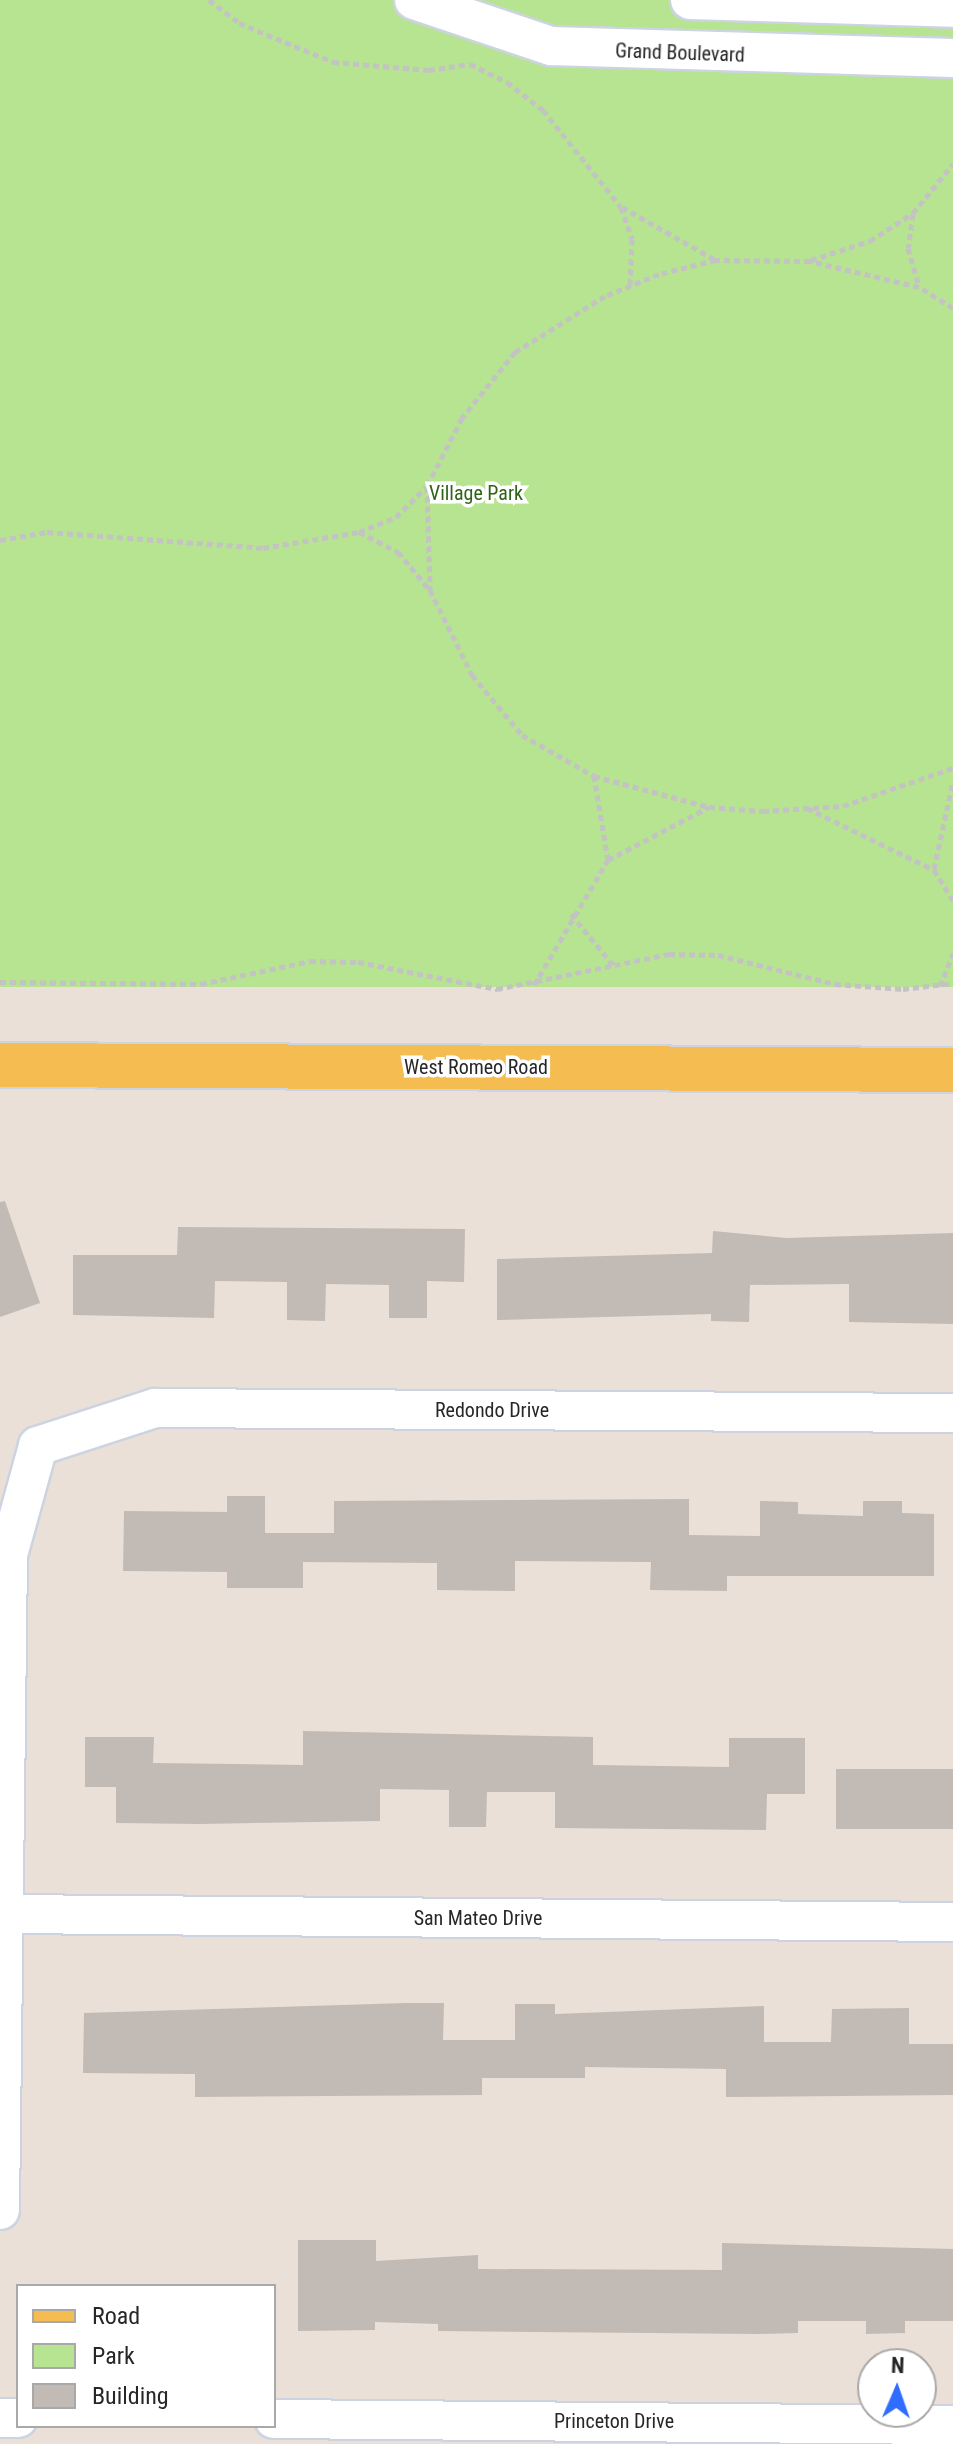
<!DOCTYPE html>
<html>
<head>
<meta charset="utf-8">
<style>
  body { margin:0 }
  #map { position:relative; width:953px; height:2444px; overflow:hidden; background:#eae0d7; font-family:"Roboto Condensed",sans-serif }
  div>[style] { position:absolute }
  .green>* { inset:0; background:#b6e490; transform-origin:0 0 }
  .building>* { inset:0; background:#c2bab4; transform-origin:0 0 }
  .path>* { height:5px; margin-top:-2.5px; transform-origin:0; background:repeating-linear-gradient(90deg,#c3c3c3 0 6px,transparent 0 10px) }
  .roads { filter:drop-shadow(2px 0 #ccd3e1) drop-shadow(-2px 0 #ccd3e1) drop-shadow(0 2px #ccd3e1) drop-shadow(0 -2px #ccd3e1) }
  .minor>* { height:38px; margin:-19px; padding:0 19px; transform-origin:19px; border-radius:19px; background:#fff }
  .major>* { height:44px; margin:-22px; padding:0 22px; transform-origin:22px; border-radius:22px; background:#f5bc51 }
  span { translate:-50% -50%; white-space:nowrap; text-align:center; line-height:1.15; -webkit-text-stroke:7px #fff; paint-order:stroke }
  .street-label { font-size:20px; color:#272727 }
  .park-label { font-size:20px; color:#2f6416 }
  .legend { position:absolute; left:16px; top:2284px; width:260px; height:144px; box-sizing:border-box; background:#fff; border:2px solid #a9a9a9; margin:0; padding:10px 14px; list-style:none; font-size:24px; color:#272727 }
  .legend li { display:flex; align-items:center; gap:16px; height:40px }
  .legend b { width:40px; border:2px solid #a9a9a9 }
  .north { position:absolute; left:857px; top:2348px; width:80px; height:80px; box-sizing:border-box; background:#fff; border:2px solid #a9a9a9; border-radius:50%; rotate:2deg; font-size:22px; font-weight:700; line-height:32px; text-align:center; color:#272727 }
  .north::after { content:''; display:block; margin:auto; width:28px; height:36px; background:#2f6dff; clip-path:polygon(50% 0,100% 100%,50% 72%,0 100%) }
</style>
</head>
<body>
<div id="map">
  <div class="green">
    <i style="left:0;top:0;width:953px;height:987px"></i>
  </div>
  <div class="building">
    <i style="clip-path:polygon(5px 1201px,40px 1303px,0 1317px,0 1202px)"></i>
    <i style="clip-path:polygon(178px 1227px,465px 1229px,464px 1282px,427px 1281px,427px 1318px,389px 1318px,389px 1285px,326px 1284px,325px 1321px,287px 1320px,287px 1282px,215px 1281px,214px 1318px,73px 1315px,73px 1255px,177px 1255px)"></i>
    <i style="clip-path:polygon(713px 1231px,787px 1238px,953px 1233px,953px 1324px,849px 1322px,849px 1284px,750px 1285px,749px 1322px,711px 1321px,711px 1314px,497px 1320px,497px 1259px,712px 1253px)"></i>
    <i style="clip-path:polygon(227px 1496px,265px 1496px,265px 1533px,334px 1533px,334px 1501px,689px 1499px,689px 1535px,760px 1536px,760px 1501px,798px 1502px,798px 1514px,863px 1516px,863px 1501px,902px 1501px,902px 1513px,934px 1514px,934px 1576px,727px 1576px,727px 1591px,650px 1590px,651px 1562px,515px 1561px,515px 1591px,437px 1590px,437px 1563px,303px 1562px,303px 1588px,227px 1588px,227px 1572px,123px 1571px,124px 1511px,227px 1512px)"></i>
    <i style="clip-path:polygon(303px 1731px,593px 1737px,593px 1765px,729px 1767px,729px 1738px,805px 1738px,805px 1794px,767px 1794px,766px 1830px,555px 1828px,555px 1792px,487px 1792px,486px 1827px,449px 1827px,449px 1790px,380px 1789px,380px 1821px,200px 1824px,116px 1823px,116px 1787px,85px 1787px,85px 1737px,154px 1737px,153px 1763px,303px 1765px)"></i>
    <i style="left:836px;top:1769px;width:117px;height:60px"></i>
    <i style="clip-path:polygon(406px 2003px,444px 2003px,443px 2040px,515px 2040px,515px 2004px,555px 2004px,555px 2014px,764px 2006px,764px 2042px,831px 2042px,832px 2009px,909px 2008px,909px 2044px,953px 2044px,953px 2095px,726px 2097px,726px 2069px,585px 2067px,585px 2078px,482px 2078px,482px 2095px,195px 2097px,195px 2074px,83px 2073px,84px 2013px)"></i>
    <i style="clip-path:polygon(298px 2240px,376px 2240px,376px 2261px,478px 2255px,478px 2269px,722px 2270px,722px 2243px,953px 2249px,953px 2321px,905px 2321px,905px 2333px,866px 2334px,866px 2321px,798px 2321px,798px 2333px,758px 2334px,438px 2331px,438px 2324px,375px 2322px,375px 2330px,298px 2331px)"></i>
  </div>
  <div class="path">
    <i style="left:209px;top:0;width:38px;rotate:37deg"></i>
    <i style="left:239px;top:23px;width:102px;rotate:22.5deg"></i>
    <i style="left:333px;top:62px;width:96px;rotate:4.8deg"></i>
    <i style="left:429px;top:70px;width:41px;rotate:-8.3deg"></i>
    <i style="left:470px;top:64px;width:41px;rotate:25.9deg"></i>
    <i style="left:507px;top:82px;width:46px;rotate:37.9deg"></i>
    <i style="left:543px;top:110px;width:124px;rotate:51.2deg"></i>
    <i style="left:621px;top:207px;width:34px;rotate:71deg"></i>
    <i style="left:632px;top:239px;width:46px;rotate:92.5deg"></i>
    <i style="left:622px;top:207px;width:106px;rotate:29.5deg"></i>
    <i style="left:913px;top:214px;width:34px;rotate:98deg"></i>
    <i style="left:908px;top:248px;width:40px;rotate:74deg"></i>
    <i style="left:811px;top:260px;width:62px;rotate:-17.9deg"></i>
    <i style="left:870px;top:241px;width:51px;rotate:-33.1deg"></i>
    <i style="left:913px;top:213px;width:63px;rotate:-50.8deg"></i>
    <i style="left:953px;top:308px;width:40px;rotate:-148deg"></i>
    <i style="left:919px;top:287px;width:112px;rotate:-166.6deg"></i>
    <i style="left:810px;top:261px;width:94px;rotate:-179.4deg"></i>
    <i style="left:716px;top:260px;width:59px;rotate:166.2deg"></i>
    <i style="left:659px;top:274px;width:58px;rotate:157.8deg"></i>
    <i style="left:605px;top:296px;width:106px;rotate:148.1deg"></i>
    <i style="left:515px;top:352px;width:85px;rotate:128.8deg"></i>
    <i style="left:462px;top:418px;width:76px;rotate:117.2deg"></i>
    <i style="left:427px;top:486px;width:104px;rotate:88.3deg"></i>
    <i style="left:430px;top:590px;width:95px;rotate:63.7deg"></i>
    <i style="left:472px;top:675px;width:78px;rotate:50.2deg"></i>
    <i style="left:522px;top:735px;width:83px;rotate:29.7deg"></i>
    <i style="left:594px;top:776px;width:119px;rotate:15.1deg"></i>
    <i style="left:709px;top:807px;width:54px;rotate:4.2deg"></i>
    <i style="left:763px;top:811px;width:80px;rotate:-3.6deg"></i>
    <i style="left:843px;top:806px;width:116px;rotate:-19.1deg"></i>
    <i style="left:359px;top:532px;width:40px;rotate:-22deg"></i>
    <i style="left:396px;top:517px;width:42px;rotate:-45deg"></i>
    <i style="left:0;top:540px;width:48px;rotate:-9.7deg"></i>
    <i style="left:47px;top:532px;width:217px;rotate:4.2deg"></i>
    <i style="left:263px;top:548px;width:97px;rotate:-9.5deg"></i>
    <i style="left:359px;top:532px;width:44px;rotate:27.1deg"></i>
    <i style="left:398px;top:552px;width:48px;rotate:50deg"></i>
    <i style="left:807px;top:808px;width:141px;rotate:26deg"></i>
    <i style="left:934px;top:870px;width:36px;rotate:58deg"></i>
    <i style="left:608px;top:860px;width:114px;rotate:-27.7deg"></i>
    <i style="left:934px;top:869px;width:90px;rotate:-77.8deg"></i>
    <i style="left:571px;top:914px;width:66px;rotate:50.5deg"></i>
    <i style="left:0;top:982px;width:201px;rotate:0.6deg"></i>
    <i style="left:201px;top:984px;width:111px;rotate:-11.9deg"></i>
    <i style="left:310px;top:961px;width:48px;rotate:1.2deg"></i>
    <i style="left:358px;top:962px;width:142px;rotate:11deg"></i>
    <i style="left:497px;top:989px;width:176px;rotate:-11.5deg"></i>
    <i style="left:669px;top:954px;width:49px;rotate:1.2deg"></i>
    <i style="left:718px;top:955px;width:121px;rotate:13.9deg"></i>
    <i style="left:835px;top:984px;width:68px;rotate:4.2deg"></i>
    <i style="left:903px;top:989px;width:50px;rotate:-6.8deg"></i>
    <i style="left:534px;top:985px;width:145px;rotate:-59.4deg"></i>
    <i style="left:608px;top:860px;width:85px;rotate:-99.5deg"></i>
    <i style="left:940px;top:986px;width:35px;rotate:-68deg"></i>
  </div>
  <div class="roads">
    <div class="minor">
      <i style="left:414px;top:0;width:145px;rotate:18.6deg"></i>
      <i style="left:551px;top:46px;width:402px;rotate:1.7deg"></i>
      <i style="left:690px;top:0;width:263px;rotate:1.7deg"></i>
      <i style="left:3px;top:1914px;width:950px;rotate:0.48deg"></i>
      <i style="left:0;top:2210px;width:655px;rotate:-89.3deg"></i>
      <i style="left:8px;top:1555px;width:113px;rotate:-74.6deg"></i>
      <i style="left:38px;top:1446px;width:123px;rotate:-18deg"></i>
      <i style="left:155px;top:1408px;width:798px;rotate:0.36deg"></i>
      <i style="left:0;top:2418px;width:18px"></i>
      <i style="left:274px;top:2419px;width:679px;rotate:0.51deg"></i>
    </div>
    <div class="major">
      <i style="left:0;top:1065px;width:953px;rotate:0.3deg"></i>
    </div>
  </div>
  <div class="street-label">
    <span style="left:680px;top:53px;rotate:2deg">Grand Boulevard</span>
    <span style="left:476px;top:1067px">West Romeo Road</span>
    <span style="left:492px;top:1410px">Redondo Drive</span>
    <span style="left:478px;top:1918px">San Mateo Drive</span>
    <span style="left:614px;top:2421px">Princeton Drive</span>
  </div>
  <div class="park-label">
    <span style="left:476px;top:493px">Village Park</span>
  </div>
  <ul class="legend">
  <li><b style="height:10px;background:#f5bc51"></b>Road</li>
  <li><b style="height:22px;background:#b6e490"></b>Park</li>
  <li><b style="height:22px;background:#c2bab4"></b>Building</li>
  </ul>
  <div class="north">N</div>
</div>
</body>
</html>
